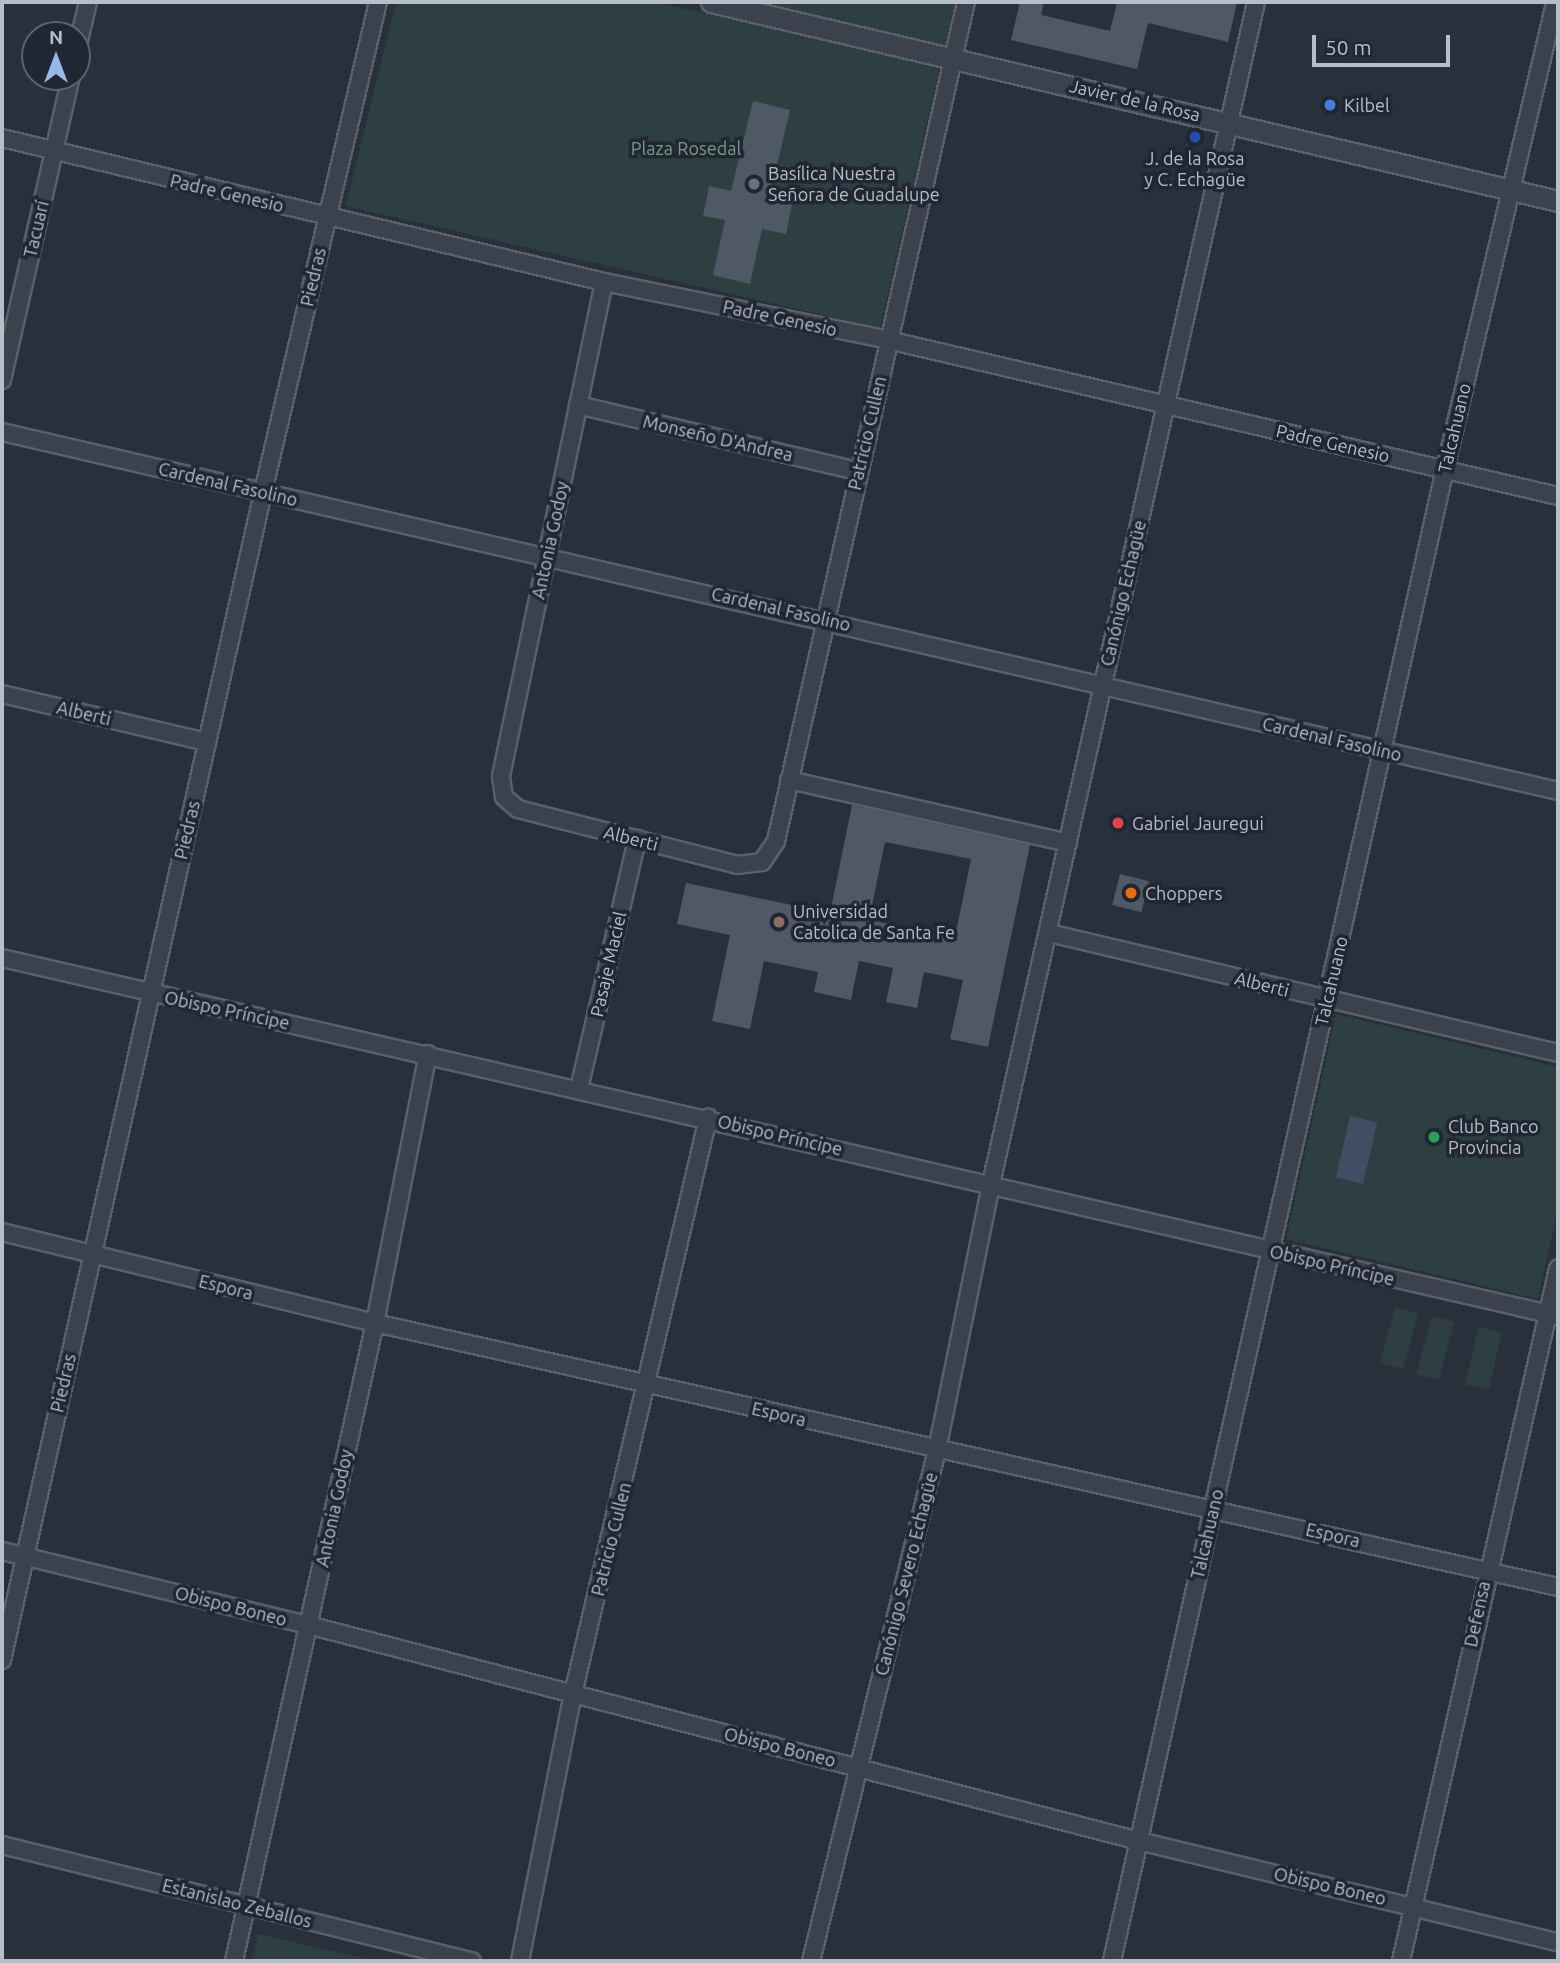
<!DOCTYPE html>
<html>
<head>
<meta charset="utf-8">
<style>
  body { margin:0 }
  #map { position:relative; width:1560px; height:1963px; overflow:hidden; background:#28303c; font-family:Ubuntu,sans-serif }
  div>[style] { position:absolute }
  .green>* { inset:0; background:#2d3f40; transform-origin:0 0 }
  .water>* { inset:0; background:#404d63; transform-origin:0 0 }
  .building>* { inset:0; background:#4f5865; transform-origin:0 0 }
  .roads { filter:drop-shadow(2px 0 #5a606b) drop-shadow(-2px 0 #5a606b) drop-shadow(0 2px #5a606b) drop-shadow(0 -2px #5a606b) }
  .minor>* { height:16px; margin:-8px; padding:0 8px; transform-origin:8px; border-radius:8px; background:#3c424d }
  .tertiary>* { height:19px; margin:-9.5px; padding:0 9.5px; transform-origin:9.5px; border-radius:9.5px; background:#3c424d }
  .dots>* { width:19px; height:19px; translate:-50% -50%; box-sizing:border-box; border:4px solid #212732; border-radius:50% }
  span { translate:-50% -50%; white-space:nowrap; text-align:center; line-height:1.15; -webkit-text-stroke:7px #212732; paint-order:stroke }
  .street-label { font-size:18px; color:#b8bec8 }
  .poi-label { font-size:18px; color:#b8bec8 }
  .left { translate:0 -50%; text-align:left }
  .park-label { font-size:18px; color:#799a82 }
  .frame { position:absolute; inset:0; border:4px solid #b8bec8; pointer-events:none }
  .north { position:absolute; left:21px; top:21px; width:70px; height:70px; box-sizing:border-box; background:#212732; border:2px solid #5d636e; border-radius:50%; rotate:0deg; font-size:19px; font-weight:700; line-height:28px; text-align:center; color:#b8bec8 }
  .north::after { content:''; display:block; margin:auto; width:24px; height:32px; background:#99b7eb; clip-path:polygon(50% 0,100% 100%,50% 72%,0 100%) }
  .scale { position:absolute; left:1312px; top:35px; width:138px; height:32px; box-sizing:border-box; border:4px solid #b8bec8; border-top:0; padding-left:9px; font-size:21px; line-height:24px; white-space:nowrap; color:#b8bec8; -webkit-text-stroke:5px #212732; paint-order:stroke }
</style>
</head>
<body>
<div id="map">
  <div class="green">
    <i style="clip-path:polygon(396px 2px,654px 2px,940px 66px,880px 328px,346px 206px)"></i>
    <i style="clip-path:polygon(753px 2px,955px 2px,946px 46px)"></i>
    <i style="clip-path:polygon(1336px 1014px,1558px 1067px,1558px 1207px,1538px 1299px,1286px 1239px)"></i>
    <i style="left:1395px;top:1307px;width:24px;height:58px;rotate:15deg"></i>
    <i style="left:1432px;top:1316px;width:23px;height:60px;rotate:15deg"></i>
    <i style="left:1478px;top:1327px;width:24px;height:59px;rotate:12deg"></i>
    <i style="clip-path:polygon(258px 1934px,376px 1961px,251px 1961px)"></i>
  </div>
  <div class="water">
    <i style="left:1350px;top:1116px;width:28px;height:63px;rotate:13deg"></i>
  </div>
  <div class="building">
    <i style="clip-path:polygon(1020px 2px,1044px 2px,1041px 15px,1110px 31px,1117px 2px,1237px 2px,1228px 42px,1148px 23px,1137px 69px,1011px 40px)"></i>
    <i style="clip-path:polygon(753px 101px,790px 110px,769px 199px,792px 204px,786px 234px,762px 229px,750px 284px,713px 275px,725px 220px,703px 216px,709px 186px,731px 191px)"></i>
    <i style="clip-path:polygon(evenodd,852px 805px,1030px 845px,988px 1047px,950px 1039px,963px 980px,924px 972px,917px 1008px,886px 1002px,893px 968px,859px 961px,851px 1000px,814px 992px,818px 972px,764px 961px,750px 1029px,712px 1021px,730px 935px,677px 924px,686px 883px,830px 913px,852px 805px,885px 842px,971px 859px,955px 937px,869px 920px,885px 842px)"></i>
    <i style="left:1120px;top:874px;width:30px;height:32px;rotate:14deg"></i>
  </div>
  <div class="roads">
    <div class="minor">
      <i style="left:77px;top:49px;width:48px;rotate:-76.8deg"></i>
      <i style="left:2px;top:138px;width:619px;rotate:13.45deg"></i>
      <i style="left:604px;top:282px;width:290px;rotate:11.5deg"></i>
      <i style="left:888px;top:340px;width:688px;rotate:13.11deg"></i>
      <i style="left:604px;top:282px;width:505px;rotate:101.78deg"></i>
      <i style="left:501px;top:776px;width:21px;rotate:82deg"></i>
      <i style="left:504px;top:797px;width:18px;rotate:41deg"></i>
      <i style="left:518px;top:809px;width:226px;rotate:14.3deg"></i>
      <i style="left:737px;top:865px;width:25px;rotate:-7deg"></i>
      <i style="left:762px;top:862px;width:25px;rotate:-56deg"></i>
      <i style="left:776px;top:841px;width:860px;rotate:-77.24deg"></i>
      <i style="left:2px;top:380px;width:311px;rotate:-77.2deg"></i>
      <i style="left:578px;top:405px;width:288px;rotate:13.3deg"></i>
      <i style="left:2px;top:432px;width:1597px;rotate:12.99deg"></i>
      <i style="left:2px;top:694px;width:211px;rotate:13.2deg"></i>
      <i style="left:789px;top:780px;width:286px;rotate:12.7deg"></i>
      <i style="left:1049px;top:933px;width:523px;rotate:13.27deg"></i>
      <i style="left:2px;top:958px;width:1597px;rotate:12.96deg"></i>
      <i style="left:579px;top:1089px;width:257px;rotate:-76.9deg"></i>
      <i style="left:2px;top:1232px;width:384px;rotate:13.7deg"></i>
      <i style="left:375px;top:1323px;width:1212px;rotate:12.58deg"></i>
      <i style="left:2px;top:1551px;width:315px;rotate:13.6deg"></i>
      <i style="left:308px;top:1625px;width:859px;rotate:14.57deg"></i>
      <i style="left:1139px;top:1841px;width:431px;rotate:13.6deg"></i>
      <i style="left:2px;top:1660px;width:1197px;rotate:-77.4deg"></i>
      <i style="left:263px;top:492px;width:503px;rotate:-76.79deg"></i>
      <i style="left:2px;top:1845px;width:484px;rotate:13.9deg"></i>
      <i style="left:234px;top:1961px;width:653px;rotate:-77.54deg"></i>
      <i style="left:375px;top:1323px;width:274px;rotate:-78.9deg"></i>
      <i style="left:520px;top:1961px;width:272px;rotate:-78.8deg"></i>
      <i style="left:573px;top:1694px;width:592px;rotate:-76.81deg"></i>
      <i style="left:811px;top:1961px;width:526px;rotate:-76.15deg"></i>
      <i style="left:937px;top:1450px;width:271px;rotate:-78.5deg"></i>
      <i style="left:991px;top:1184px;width:1211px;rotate:-77.36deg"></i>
      <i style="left:1112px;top:1961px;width:1529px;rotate:-77.42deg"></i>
      <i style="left:1445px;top:469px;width:480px;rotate:-76.7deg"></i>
      <i style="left:1401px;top:1961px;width:710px;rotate:-77.22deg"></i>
    </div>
    <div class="tertiary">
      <i style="left:711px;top:2px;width:870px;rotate:13.22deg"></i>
    </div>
  </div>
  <div class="dots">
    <i style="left:1330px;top:105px;background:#3f7fe0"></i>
    <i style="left:1195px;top:137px;background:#1a4fb4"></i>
    <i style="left:754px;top:184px;background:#6b7280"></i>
    <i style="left:1118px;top:823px;background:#e0444e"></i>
    <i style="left:1131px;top:893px;background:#e8710a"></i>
    <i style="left:779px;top:922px;background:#8d6e63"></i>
    <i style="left:1434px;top:1137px;background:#2e9e5b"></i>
  </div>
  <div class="street-label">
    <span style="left:1135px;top:100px;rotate:13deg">Javier de la Rosa</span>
    <span style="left:227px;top:193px;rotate:13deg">Padre Genesio</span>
    <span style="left:36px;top:229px;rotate:-77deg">Tacuarí</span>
    <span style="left:313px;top:277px;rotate:-77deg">Piedras</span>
    <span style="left:780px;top:318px;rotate:12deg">Padre Genesio</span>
    <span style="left:1454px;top:428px;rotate:-77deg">Talcahuano</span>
    <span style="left:867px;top:433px;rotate:-77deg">Patricio Cullen</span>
    <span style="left:718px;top:438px;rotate:13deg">Monseño D'Andrea</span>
    <span style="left:1333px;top:443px;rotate:13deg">Padre Genesio</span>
    <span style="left:228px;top:484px;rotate:13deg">Cardenal Fasolino</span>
    <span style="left:550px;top:540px;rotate:-78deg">Antonia Godoy</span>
    <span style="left:1123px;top:593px;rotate:-77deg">Canónigo Echagüe</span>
    <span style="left:781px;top:609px;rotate:13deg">Cardenal Fasolino</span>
    <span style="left:84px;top:713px;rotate:13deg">Alberti</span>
    <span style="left:1332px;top:739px;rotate:13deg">Cardenal Fasolino</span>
    <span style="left:187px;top:830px;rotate:-77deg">Piedras</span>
    <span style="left:631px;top:838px;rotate:14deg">Alberti</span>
    <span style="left:608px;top:964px;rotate:-77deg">Pasaje Maciel</span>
    <span style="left:1331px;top:981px;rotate:-77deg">Talcahuano</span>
    <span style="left:1262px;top:984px;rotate:14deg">Alberti</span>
    <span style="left:227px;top:1010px;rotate:12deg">Obispo Príncipe</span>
    <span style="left:780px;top:1135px;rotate:13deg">Obispo Príncipe</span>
    <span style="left:1332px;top:1265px;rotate:13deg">Obispo Príncipe</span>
    <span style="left:226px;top:1287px;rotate:14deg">Espora</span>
    <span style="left:63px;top:1383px;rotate:-77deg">Piedras</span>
    <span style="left:779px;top:1414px;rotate:13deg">Espora</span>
    <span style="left:334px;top:1508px;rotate:-78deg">Antonia Godoy</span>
    <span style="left:1207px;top:1534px;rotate:-77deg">Talcahuano</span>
    <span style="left:1333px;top:1535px;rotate:13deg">Espora</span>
    <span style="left:611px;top:1539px;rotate:-76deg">Patricio Cullen</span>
    <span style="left:906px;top:1574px;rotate:-76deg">Canónigo Severo Echagüe</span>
    <span style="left:231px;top:1606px;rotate:14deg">Obispo Boneo</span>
    <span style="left:1477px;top:1614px;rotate:-78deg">Defensa</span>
    <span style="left:780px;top:1747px;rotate:14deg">Obispo Boneo</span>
    <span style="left:1330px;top:1886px;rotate:13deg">Obispo Boneo</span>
    <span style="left:237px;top:1903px;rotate:14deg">Estanislao Zeballos</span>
  </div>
  <div class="poi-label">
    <span class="left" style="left:1344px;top:105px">Kilbel</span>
    <span style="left:1195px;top:169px">J. de la Rosa<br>y C. Echagüe</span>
    <span class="left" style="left:768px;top:184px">Basílica Nuestra<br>Señora de Guadalupe</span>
    <span class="left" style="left:1132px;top:823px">Gabriel Jauregui</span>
    <span class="left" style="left:1145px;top:893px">Choppers</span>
    <span class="left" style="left:793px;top:922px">Universidad<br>Catolica de Santa Fe</span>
    <span class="left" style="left:1448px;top:1137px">Club Banco<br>Provincia</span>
  </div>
  <div class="park-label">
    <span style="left:686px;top:148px">Plaza Rosedal</span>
  </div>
  <div class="frame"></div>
  <div class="north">N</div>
  <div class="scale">50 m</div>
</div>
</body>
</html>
